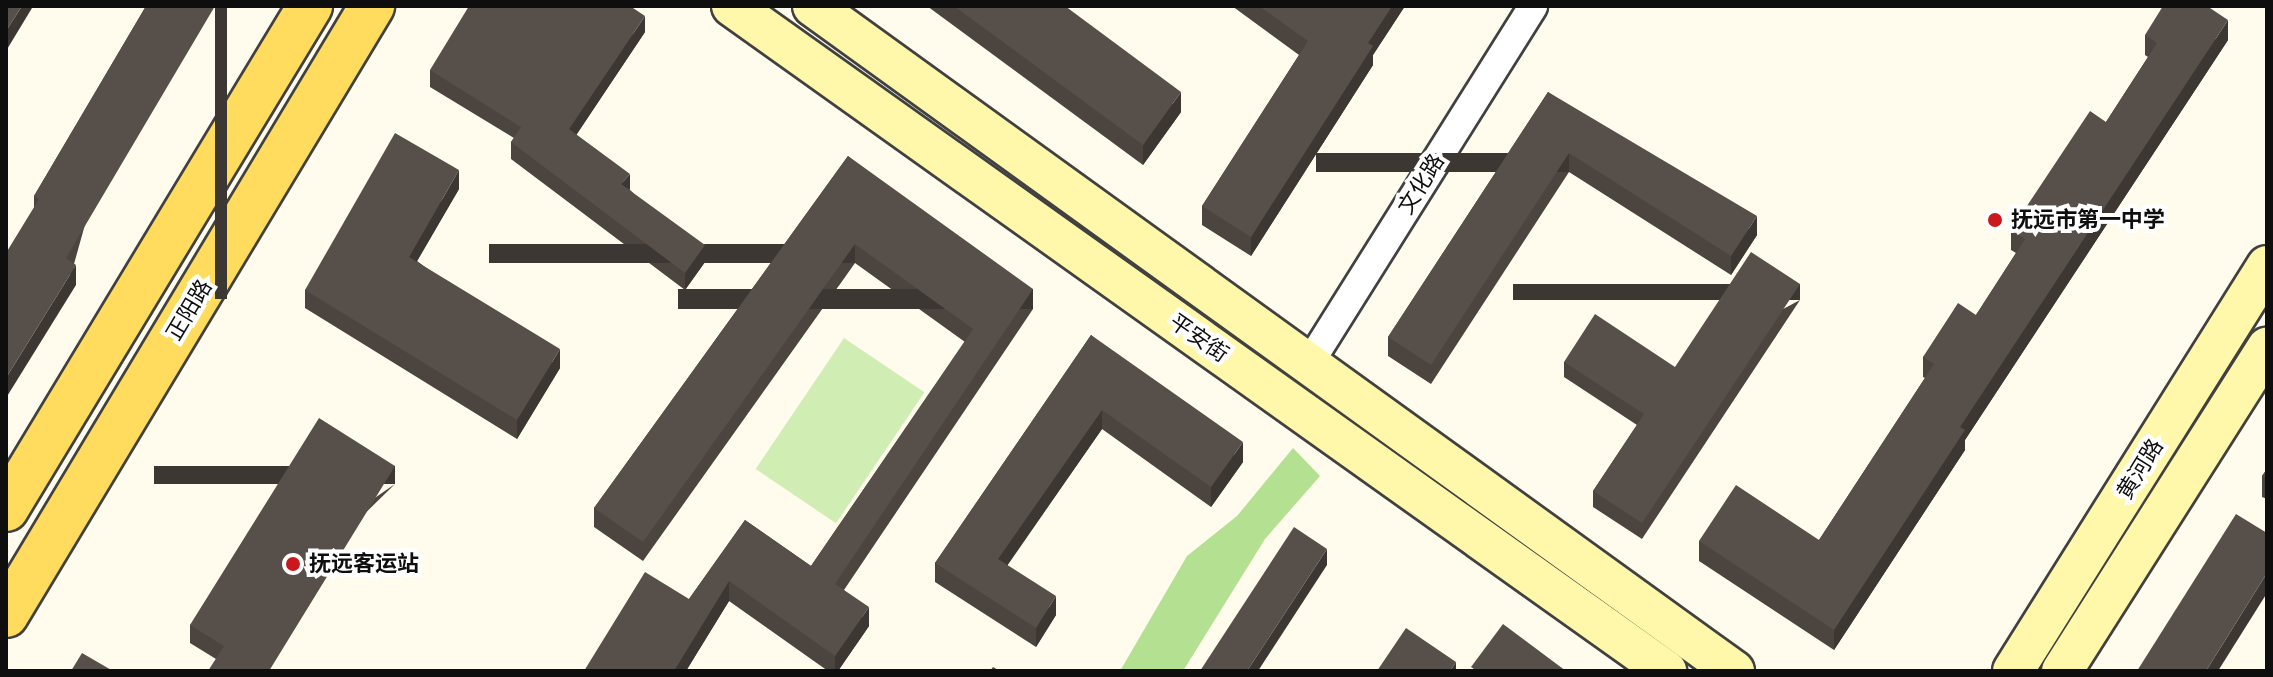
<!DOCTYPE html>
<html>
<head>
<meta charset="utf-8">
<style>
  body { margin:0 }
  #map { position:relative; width:2273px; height:677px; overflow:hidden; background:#fffcee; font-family:"Source Serif 4","Noto Sans SC",serif }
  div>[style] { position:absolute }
  .green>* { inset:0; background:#d0eeb4; transform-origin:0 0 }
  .forest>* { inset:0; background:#b3e091 }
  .roads { filter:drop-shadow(2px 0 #414141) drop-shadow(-2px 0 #414141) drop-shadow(0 2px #414141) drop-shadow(0 -2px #414141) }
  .street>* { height:28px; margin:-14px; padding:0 14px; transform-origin:14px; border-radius:14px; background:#fff }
  .secondary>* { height:40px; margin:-20px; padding:0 20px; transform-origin:20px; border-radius:20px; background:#fff7a9 }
  .primary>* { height:44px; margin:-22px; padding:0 22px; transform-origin:22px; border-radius:22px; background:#ffdb5e }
  .wall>* { inset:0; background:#4b443f }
  .shaded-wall>* { inset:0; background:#3d3733; transform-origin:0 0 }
  .building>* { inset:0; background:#574f49 }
  .dots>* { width:22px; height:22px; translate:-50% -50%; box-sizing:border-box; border:4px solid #fff; border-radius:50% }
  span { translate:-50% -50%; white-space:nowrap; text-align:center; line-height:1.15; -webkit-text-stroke:8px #fff; paint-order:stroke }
  .street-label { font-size:22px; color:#0e0e0e }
  .poi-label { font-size:22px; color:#0e0e0e; font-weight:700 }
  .left { translate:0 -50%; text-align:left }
  .frame { position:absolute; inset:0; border:8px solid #0e0e0e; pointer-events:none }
</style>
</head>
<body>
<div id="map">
  <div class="green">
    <i style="left:844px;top:338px;width:97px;height:158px;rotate:34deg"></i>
  </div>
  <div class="forest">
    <i style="clip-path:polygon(1293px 448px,1320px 476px,1265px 539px,1183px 671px,1120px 671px,1187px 556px,1237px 516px)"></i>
  </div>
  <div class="roads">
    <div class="street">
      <i style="left:1310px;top:362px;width:420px;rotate:-57.9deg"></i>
    </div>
    <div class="secondary">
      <i style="left:732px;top:6px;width:1147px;rotate:35.45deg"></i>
      <i style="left:813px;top:6px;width:1136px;rotate:35.83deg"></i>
      <i style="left:2013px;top:671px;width:478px;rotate:-57.9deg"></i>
      <i style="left:2062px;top:671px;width:383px;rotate:-57.6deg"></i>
    </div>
    <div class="primary">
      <i style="left:6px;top:509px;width:588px;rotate:-58.85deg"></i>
      <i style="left:6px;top:615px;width:711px;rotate:-58.99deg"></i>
    </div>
  </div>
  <div class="wall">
    <i style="clip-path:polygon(146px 6px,74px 264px,76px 285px,34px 208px,34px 196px)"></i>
    <i style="clip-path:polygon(927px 6px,1065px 6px,1181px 112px,1143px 165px)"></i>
    <i style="clip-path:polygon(1232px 6px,1405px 6px,1373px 55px,1373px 65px,1251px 256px,1202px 225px,1202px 206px,1299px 55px)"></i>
    <i style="clip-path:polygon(645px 32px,576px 135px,630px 190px,705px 262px,685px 290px,511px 159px,511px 142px,514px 138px,430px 87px,430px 70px)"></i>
    <i style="clip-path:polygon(2145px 35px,2228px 40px,1965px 440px,1965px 450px,1834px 650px,1699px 561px,1699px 541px,1819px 540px,1925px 378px,1923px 377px,1923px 357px,1976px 315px,2016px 253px,2011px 250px,2011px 230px,2106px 122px,2148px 57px,2145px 55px)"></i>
    <i style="clip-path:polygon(1548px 92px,1757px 235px,1731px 275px,1569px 172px,1431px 384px,1388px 356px,1388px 337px)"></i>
    <i style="clip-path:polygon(848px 156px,1033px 309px,844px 590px,869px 626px,838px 671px,828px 671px,729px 601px,686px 671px,584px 671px,689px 599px,745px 520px,811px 566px,965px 342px,855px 263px,643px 561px,594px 527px,594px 508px)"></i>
    <i style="clip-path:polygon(459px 189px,417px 261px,560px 368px,517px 439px,305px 308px,305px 290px)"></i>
    <i style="clip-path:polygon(1800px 300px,1642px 539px,1593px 507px,1593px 491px,1637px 425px,1564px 377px,1564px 362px,1675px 367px)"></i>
    <i style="clip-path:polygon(1091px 335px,1243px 462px,1211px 507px,1102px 429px,1007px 565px,1056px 615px,1036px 647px,935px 582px,935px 563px)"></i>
    <i style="clip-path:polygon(2267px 469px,2267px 499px,2262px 497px,2262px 476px)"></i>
    <i style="clip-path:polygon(395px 484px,216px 659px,190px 643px,190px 625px)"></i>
  </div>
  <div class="shaded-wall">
    <i style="clip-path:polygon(22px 6px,32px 6px,32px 8px,6px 51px,6px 31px)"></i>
    <i style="left:215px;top:6px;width:12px;height:293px"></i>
    <i style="clip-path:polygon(1392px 6px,1405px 6px,1373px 55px,1373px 65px,1251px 256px,1251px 237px,1368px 43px)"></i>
    <i style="clip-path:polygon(645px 16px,645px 32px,569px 146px,569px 129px)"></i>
    <i style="clip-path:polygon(2228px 20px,2228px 40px,1965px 440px,1965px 450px,1834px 650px,1834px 630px,1960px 427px)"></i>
    <i style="clip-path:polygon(1181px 92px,1181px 112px,1143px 165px,1143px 145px)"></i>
    <i style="left:1569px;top:153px;width:19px;height:253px;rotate:90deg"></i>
    <i style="clip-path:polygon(459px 170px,459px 189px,409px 275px,409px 257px)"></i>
    <i style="clip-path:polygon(630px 174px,630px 190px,621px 184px)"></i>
    <i style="clip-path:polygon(1757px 216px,1757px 235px,1731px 275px,1731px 256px)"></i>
    <i style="left:855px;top:244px;width:19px;height:366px;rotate:90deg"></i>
    <i style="clip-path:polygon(705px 245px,705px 262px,685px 290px,685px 273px)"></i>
    <i style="clip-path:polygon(76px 265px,76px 285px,6px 398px,6px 378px)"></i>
    <i style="left:1800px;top:284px;width:16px;height:287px;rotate:90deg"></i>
    <i style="left:1033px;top:289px;width:20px;height:355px;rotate:90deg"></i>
    <i style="clip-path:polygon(560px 349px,560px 368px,517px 439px,517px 420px)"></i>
    <i style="clip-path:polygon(1102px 410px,1102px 429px,998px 579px,998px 559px)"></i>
    <i style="clip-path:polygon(1243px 442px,1243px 462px,1211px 507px,1211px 487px)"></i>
    <i style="left:395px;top:466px;width:18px;height:241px;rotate:90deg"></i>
    <i style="clip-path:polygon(1327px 549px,1327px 565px,1258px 671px,1247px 671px)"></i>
    <i style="clip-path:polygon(2267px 573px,2267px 593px,2218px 671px,2206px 671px)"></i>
    <i style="clip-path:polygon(729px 581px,729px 601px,686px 671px,674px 671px)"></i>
    <i style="clip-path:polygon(1056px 596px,1056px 615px,1036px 647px,1036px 628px)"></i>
    <i style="clip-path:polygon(869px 607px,869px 626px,838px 671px,835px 671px,835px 656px)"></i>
    <i style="clip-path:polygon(1456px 662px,1456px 671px,1450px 671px)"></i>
  </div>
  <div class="building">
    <i style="clip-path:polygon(6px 6px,22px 6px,6px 31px)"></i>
    <i style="clip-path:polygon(146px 6px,215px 6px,66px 258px,76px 265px,6px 378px,6px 253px,39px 199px,34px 196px)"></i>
    <i style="clip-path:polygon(469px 6px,630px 6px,645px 16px,569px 129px,630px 174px,621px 184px,705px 245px,685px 273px,511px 142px,521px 127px,430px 70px)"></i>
    <i style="clip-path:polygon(954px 6px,1065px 6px,1181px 92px,1143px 145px)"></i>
    <i style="clip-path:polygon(1259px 6px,1392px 6px,1368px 43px,1373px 46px,1251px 237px,1202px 206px,1308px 41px)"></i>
    <i style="clip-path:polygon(2163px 6px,2207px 6px,2228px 20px,1960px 427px,1965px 430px,1834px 630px,1699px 541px,1736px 485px,1819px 540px,1934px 364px,1923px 357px,1958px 303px,1976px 315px,2025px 239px,2011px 230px,2090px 111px,2106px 122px,2157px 43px,2145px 35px)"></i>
    <i style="clip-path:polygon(1548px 92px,1757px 216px,1731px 256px,1569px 153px,1431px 365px,1388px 337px)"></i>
    <i style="clip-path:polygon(395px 133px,459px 170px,409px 257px,560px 349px,517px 420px,305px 290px)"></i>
    <i style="clip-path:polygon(848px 156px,1033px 289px,835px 584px,869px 607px,835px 656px,729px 581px,674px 671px,584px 671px,645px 572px,689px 599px,745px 520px,811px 566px,973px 329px,855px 244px,643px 542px,594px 508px)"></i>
    <i style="clip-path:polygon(1751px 252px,1800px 284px,1642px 523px,1593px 491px,1644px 414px,1564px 362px,1595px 314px,1675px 367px)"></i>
    <i style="clip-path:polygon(1091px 335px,1243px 442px,1211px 487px,1102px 410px,998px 559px,1056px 596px,1036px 628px,935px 563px)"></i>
    <i style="clip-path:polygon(319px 418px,395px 466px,269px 671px,208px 671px,224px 646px,190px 625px)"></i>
    <i style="clip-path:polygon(2267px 469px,2267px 479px,2262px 476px)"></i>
    <i style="clip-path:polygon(2236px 514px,2267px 533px,2267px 573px,2206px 671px,2137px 671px)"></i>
    <i style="clip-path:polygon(1294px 527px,1327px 549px,1247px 671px,1200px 671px)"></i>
    <i style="clip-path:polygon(1503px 624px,1566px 671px,1477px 671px,1471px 667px)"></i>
    <i style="clip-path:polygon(1406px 628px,1456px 662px,1450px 671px,1377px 671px)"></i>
    <i style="clip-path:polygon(82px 653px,113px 671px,71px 671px)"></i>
    <i style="clip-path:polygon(993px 667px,1000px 671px,990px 671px)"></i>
  </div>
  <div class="dots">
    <i style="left:1995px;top:220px;background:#cb181d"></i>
    <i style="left:293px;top:564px;background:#cb181d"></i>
  </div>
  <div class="street-label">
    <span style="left:1421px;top:184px;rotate:-58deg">文化路</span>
    <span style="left:189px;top:310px;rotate:-59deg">正阳路</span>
    <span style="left:1199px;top:338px;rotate:35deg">平安街</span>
    <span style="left:2140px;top:469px;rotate:-58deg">黄河路</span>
  </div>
  <div class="poi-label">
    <span class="left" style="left:2011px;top:220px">抚远市第一中学</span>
    <span class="left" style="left:309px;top:564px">抚远客运站</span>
  </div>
  <div class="frame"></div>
</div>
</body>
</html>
